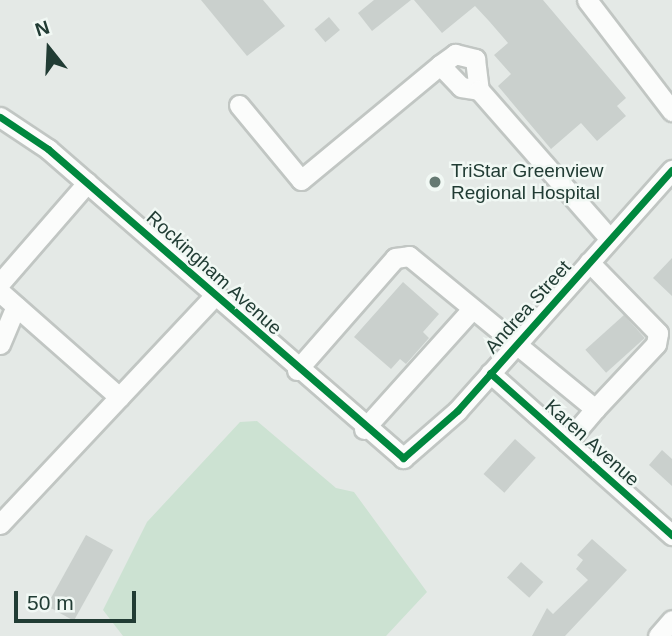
<!DOCTYPE html>
<html>
<head>
<meta charset="utf-8">
<style>
  body { margin:0 }
  #map { position:relative; width:672px; height:636px; overflow:hidden; background:#e4e9e6; font-family:Arial,sans-serif }
  div>[style] { position:absolute }
  .green>* { inset:0; background:#cce2d2 }
  .building>* { inset:0; background:#cad0cd; transform-origin:0 0 }
  .roads { filter:drop-shadow(2px 0 #c1c6c3) drop-shadow(-2px 0 #c1c6c3) drop-shadow(0 2px #c1c6c3) drop-shadow(0 -2px #c1c6c3) }
  .minor>* { height:19px; margin:-9.5px; padding:0 9.5px; transform-origin:9.5px; border-radius:9.5px; background:#fbfcfb }
  .cycleway>* { height:7px; margin:-3.5px; padding:0 3.5px; transform-origin:3.5px; border-radius:3.5px; background:#00873e }
  .dots>* { width:19px; height:19px; translate:-50% -50%; box-sizing:border-box; border:4px solid #f1f8f4; border-radius:50% }
  span { translate:-50% -50%; white-space:nowrap; text-align:center; line-height:1.15; -webkit-text-stroke:5px #f1f8f4; paint-order:stroke }
  .poi-label { font-size:19px; color:#213c34 }
  .left { translate:0 -50%; text-align:left }
  .street-label { font-size:19px; color:#213c34 }
  .north { position:absolute; left:14px; top:14px; width:70px; height:70px; -webkit-text-stroke:5px #f1f8f4; paint-order:stroke; rotate:342deg; font-size:19px; font-weight:700; line-height:28px; text-align:center; color:#213c34 }
  .north::after { content:''; display:block; margin:auto; width:24px; height:32px; background:#213c34; clip-path:polygon(50% 0,100% 100%,50% 72%,0 100%) }
  .scale { position:absolute; left:14px; top:591px; width:122px; height:32px; box-sizing:border-box; border:4px solid #213c34; border-top:0; padding-left:9px; font-size:21px; line-height:24px; white-space:nowrap; color:#213c34; -webkit-text-stroke:5px #f1f8f4; paint-order:stroke }
</style>
</head>
<body>
<div id="map">
  <div class="green">
    <i style="clip-path:polygon(257px 421px,336px 488px,354px 492px,427px 592px,386px 636px,123px 636px,103px 610px,147px 522px,240px 422px)"></i>
  </div>
  <div class="building">
    <i style="clip-path:polygon(201px 0,263px 0,285px 26px,247px 56px)"></i>
    <i style="clip-path:polygon(374px 0,411px 0,372px 31px,358px 13px)"></i>
    <i style="clip-path:polygon(414px 0,543px 0,626px 98px,617px 106px,626px 116px,597px 141px,581px 123px,551px 149px,498px 86px,511px 74px,494px 55px,508px 43px,489px 21px,475px 6px,442px 33px)"></i>
    <i style="left:329px;top:17px;width:17px;height:19px;rotate:50deg"></i>
    <i style="clip-path:polygon(672px 258px,672px 296px,653px 278px)"></i>
    <i style="clip-path:polygon(403px 282px,439px 314px,423px 332px,429px 338px,406px 364px,400px 359px,391px 369px,354px 337px)"></i>
    <i style="left:624px;top:315px;width:31px;height:52px;rotate:48deg"></i>
    <i style="left:515px;top:439px;width:28px;height:47px;rotate:42deg"></i>
    <i style="clip-path:polygon(662px 450px,672px 459px,672px 486px,649px 465px)"></i>
    <i style="left:86px;top:535px;width:31px;height:81px;rotate:29deg"></i>
    <i style="clip-path:polygon(592px 539px,627px 570px,565px 636px,532px 636px,547px 608px,553px 614px,588px 580px,576px 569px,583px 560px,577px 555px)"></i>
    <i style="left:521px;top:562px;width:30px;height:21px;rotate:42deg"></i>
  </div>
  <div class="roads">
    <div class="minor">
      <i style="left:587px;top:0;width:140px;rotate:52.6deg"></i>
      <i style="left:440px;top:65px;width:19px;rotate:-36deg"></i>
      <i style="left:455px;top:54px;width:21px;rotate:14deg"></i>
      <i style="left:475px;top:59px;width:31px;rotate:83deg"></i>
      <i style="left:239px;top:105px;width:97px;rotate:50.4deg"></i>
      <i style="left:301px;top:180px;width:180px;rotate:-39.6deg"></i>
      <i style="left:440px;top:65px;width:30px;rotate:46deg"></i>
      <i style="left:461px;top:87px;width:18px;rotate:9deg"></i>
      <i style="left:479px;top:90px;width:198px;rotate:48.7deg"></i>
      <i style="left:0;top:117px;width:58px;rotate:33.7deg"></i>
      <i style="left:48px;top:149px;width:471px;rotate:41deg"></i>
      <i style="left:403px;top:458px;width:72px;rotate:-41deg"></i>
      <i style="left:457px;top:411px;width:323px;rotate:-48.3deg"></i>
      <i style="left:589px;top:262px;width:99px;rotate:45.8deg"></i>
      <i style="left:658px;top:333px;width:11px;rotate:100deg"></i>
      <i style="left:656px;top:344px;width:89px;rotate:133.2deg"></i>
      <i style="left:0;top:283px;width:133px;rotate:-49deg"></i>
      <i style="left:0;top:292px;width:159px;rotate:41.4deg"></i>
      <i style="left:0;top:344px;width:41px;rotate:-67.2deg"></i>
      <i style="left:297px;top:370px;width:149px;rotate:-48.8deg"></i>
      <i style="left:395px;top:258px;width:14px;rotate:-8deg"></i>
      <i style="left:409px;top:256px;width:241px;rotate:39.4deg"></i>
      <i style="left:595px;top:409px;width:43px;rotate:130.3deg"></i>
      <i style="left:490px;top:373px;width:244px;rotate:41.7deg"></i>
      <i style="left:364px;top:429px;width:160px;rotate:-48deg"></i>
      <i style="left:0;top:524px;width:316px;rotate:-46.8deg"></i>
      <i style="left:658px;top:636px;width:21px;rotate:-49deg"></i>
    </div>
  </div>
  <div class="cycleway">
    <i style="left:0;top:117px;width:58px;rotate:33.7deg"></i>
    <i style="left:48px;top:149px;width:471px;rotate:41deg"></i>
    <i style="left:403px;top:458px;width:72px;rotate:-41deg"></i>
    <i style="left:457px;top:411px;width:323px;rotate:-48.3deg"></i>
    <i style="left:490px;top:373px;width:244px;rotate:41.7deg"></i>
  </div>
  <div class="dots">
    <i style="left:435px;top:182px;background:#657972"></i>
  </div>
  <div class="poi-label">
    <span class="left" style="left:451px;top:182px">TriStar Greenview<br>Regional Hospital</span>
  </div>
  <div class="street-label">
    <span style="left:214px;top:273px;rotate:42deg">Rockingham Avenue</span>
    <span style="left:528px;top:307px;rotate:-48deg">Andrea Street</span>
    <span style="left:592px;top:443px;rotate:42deg">Karen Avenue</span>
  </div>
  <div class="north">N</div>
  <div class="scale">50 m</div>
</div>
</body>
</html>
